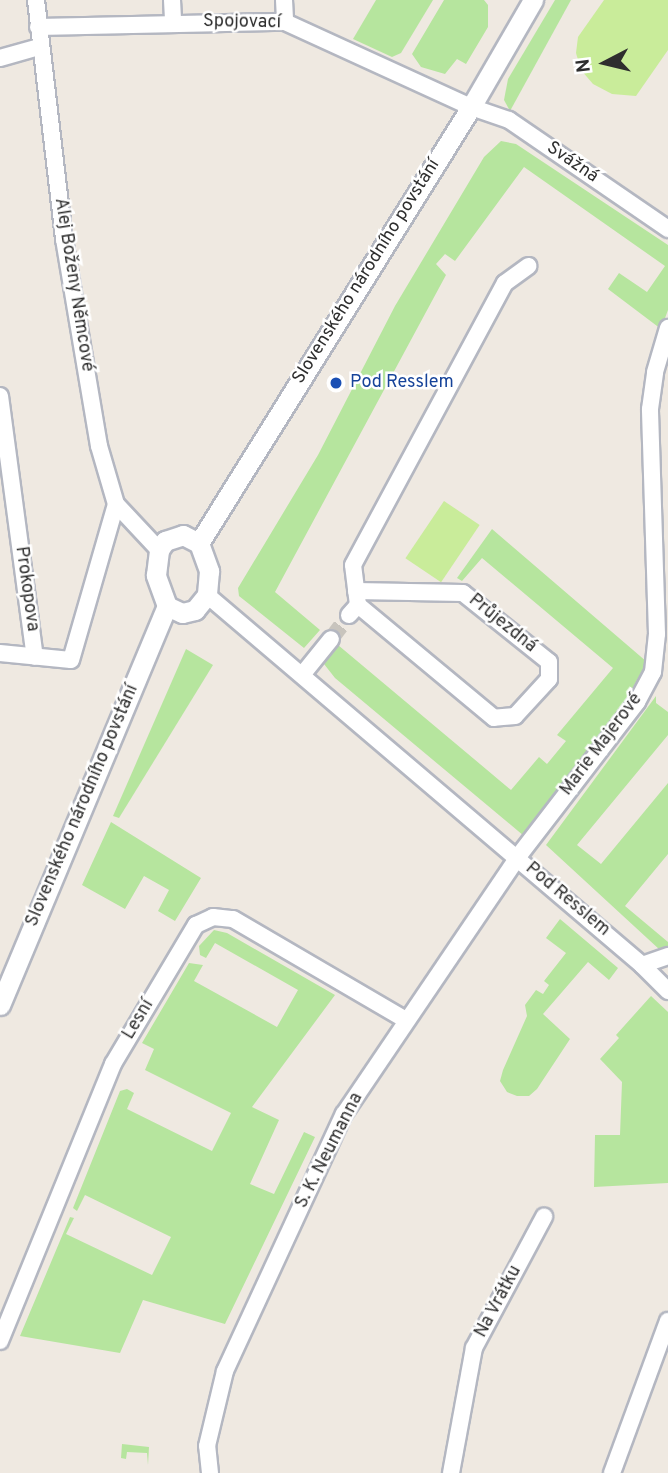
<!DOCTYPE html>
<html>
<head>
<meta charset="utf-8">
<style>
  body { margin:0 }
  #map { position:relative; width:668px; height:1473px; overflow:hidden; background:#efe9e1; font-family:Overpass,sans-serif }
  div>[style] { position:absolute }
  .green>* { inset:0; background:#b6e59e }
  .pitch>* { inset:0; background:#c9ec9a; transform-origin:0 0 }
  .minor-tunnel>* { height:16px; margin-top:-8px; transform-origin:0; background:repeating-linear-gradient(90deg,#c8c4bd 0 16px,transparent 0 24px) }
  .roads { filter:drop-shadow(2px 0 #b4b7c1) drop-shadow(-2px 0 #b4b7c1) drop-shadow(0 2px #b4b7c1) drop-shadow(0 -2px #b4b7c1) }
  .minor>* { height:16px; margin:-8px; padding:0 8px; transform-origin:8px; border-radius:8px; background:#fff }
  .tertiary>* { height:19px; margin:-9.5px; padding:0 9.5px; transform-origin:9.5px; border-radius:9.5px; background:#fff }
  .dots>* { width:19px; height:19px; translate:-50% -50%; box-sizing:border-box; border:4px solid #fff; border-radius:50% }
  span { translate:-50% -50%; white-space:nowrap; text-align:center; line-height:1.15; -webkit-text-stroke:5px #fff; paint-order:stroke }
  .street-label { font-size:18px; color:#2e2e2e }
  .transit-label { font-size:18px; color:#164399 }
  .left { translate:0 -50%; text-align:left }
  .north { position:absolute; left:570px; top:28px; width:70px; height:70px; -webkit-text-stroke:5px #fff; paint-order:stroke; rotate:263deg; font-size:19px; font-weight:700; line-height:28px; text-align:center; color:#2e2e2e }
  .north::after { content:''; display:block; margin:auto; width:24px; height:32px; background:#2e2e2e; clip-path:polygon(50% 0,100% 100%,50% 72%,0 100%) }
</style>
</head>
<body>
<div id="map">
  <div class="green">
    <i style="clip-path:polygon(376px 0,433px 0,401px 53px,392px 57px,353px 39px)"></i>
    <i style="clip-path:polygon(444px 0,484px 0,488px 5px,488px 27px,466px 64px,457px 59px,445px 74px,421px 67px,412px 54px)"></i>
    <i style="clip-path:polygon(555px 0,571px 0,510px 111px,504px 100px,508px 79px)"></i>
    <i style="clip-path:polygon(501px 141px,516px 144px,668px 245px,668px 310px,661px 329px,608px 289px,619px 273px,647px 292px,665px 266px,524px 167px,455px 261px,445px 254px,436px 264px,446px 275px,275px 592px,320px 630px,304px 648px,239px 596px,238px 588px,318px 455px,395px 306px,484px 157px)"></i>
    <i style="clip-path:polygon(492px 529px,647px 662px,617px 716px,524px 836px,335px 678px,324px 664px,338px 645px,511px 790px,539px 757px,547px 764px,566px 741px,557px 735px,613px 668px,482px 558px,462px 581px,457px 578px)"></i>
    <i style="clip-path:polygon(186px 649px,213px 665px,119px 818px,113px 816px)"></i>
    <i style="clip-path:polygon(656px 696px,656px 703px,668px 712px,668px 735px,577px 845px,601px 864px,668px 783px,668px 854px,625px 906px,668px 942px,668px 950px,660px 950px,546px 845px)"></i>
    <i style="clip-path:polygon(111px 822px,201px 878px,175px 921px,158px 911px,169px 890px,144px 876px,125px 909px,82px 885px)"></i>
    <i style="clip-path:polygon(560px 919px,618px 968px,609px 980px,588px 962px,543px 1014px,570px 1039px,537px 1089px,529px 1096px,517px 1096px,507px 1092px,500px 1081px,503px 1070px,527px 1016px,525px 1005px,536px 990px,543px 994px,549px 985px,544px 981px,566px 953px,546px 938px)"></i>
    <i style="clip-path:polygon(214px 930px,227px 933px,335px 995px,252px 1107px,279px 1120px,250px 1184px,274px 1194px,304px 1132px,315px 1137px,225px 1324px,143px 1300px,120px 1353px,20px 1336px,70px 1217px,74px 1218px,66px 1234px,152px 1275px,171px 1237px,85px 1195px,77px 1211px,73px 1208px,120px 1091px,127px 1089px,134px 1093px,127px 1109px,212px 1151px,231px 1113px,145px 1070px,154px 1049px,142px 1043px,189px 963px,203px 965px,194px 981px,277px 1027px,298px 990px,215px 943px,206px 958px,200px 955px,199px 946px)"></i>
    <i style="clip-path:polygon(651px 996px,668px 1012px,668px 1183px,594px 1187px,595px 1135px,620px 1135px,622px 1082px,600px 1059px,619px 1038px,616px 1035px)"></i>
    <i style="clip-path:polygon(122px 1444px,149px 1447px,148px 1465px,147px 1453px,127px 1452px,126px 1459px,121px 1458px)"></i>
  </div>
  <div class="pitch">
    <i style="clip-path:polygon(604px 0,668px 0,668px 50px,636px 96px,612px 94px,593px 84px,581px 70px,576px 53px,578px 37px)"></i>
    <i style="left:444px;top:501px;width:43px;height:69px;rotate:34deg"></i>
  </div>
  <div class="minor-tunnel">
    <i style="left:331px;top:639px;width:30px;rotate:-53deg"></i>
  </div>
  <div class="roads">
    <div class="minor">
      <i style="left:36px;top:0;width:241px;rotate:83.3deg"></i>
      <i style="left:64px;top:239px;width:210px;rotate:80.4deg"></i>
      <i style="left:99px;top:446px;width:60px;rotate:73.7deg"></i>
      <i style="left:116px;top:504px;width:63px;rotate:46.9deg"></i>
      <i style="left:172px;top:0;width:22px;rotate:87deg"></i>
      <i style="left:284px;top:0;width:22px;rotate:87deg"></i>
      <i style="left:38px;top:27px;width:247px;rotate:-1.2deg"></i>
      <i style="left:285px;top:22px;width:205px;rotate:24.6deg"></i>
      <i style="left:471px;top:107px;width:40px;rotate:18.9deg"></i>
      <i style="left:509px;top:120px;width:193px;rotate:34.4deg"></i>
      <i style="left:0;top:58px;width:41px;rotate:-15.8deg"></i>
      <i style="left:0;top:396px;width:263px;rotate:82.4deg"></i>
      <i style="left:356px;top:591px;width:107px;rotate:1.1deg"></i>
      <i style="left:463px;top:593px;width:110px;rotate:38.7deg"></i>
      <i style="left:549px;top:662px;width:17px;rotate:90deg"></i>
      <i style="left:549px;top:679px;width:50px;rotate:132.6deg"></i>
      <i style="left:515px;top:716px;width:21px;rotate:175deg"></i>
      <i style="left:494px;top:718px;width:177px;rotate:-140.3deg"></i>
      <i style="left:207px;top:595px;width:571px;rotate:40.38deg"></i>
      <i style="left:642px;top:965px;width:37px;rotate:45deg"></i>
      <i style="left:349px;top:615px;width:13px;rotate:-48deg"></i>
      <i style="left:358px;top:605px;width:40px;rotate:-97.1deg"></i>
      <i style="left:353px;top:565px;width:320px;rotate:-61.7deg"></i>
      <i style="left:505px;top:283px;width:29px;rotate:-36deg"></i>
      <i style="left:0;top:653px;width:71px;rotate:5.6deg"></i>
      <i style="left:71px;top:660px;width:162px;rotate:-73.9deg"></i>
      <i style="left:302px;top:675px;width:46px;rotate:-51.1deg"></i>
      <i style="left:642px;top:965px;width:28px;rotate:-19deg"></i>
      <i style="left:0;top:1341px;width:299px;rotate:-67.8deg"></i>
      <i style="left:113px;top:1064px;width:162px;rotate:-59.2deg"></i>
      <i style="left:196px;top:925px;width:19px;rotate:-25deg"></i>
      <i style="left:213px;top:917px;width:20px;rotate:6deg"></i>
      <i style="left:233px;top:919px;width:200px;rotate:30.3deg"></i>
      <i style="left:210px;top:1473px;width:27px;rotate:-96deg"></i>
      <i style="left:207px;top:1446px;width:77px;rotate:-76.5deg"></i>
      <i style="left:225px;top:1371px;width:283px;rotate:-65.2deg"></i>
      <i style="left:344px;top:1114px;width:309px;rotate:-55.9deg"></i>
      <i style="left:517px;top:858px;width:197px;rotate:-52.4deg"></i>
      <i style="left:637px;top:702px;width:34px;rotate:-62deg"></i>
      <i style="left:653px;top:672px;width:38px;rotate:-84deg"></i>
      <i style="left:657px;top:634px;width:225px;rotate:-91.8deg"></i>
      <i style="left:650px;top:409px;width:37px;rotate:-82deg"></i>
      <i style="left:655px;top:372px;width:46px;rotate:-73.5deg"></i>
      <i style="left:451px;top:1473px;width:127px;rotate:-79.6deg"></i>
      <i style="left:474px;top:1348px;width:149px;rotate:-61.9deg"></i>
      <i style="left:612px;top:1473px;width:162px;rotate:-69.8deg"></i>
    </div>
    <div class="tertiary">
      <i style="left:183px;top:535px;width:18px;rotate:27deg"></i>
      <i style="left:199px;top:543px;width:30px;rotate:70deg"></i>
      <i style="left:209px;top:571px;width:24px;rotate:95deg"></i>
      <i style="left:207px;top:595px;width:19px;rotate:129deg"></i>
      <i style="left:195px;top:610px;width:13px;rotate:167deg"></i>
      <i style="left:182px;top:613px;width:17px;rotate:-155deg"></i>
      <i style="left:167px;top:606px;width:33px;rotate:-110deg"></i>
      <i style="left:156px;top:575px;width:25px;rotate:-83deg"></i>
      <i style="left:159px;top:550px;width:11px;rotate:-56deg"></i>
      <i style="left:165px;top:541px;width:19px;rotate:-18deg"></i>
      <i style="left:199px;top:543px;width:514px;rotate:-58.04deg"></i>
      <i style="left:471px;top:107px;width:124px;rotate:-59.9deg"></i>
      <i style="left:0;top:1005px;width:433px;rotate:-67.3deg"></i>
    </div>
  </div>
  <div class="dots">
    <i style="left:336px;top:383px;background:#1a4fb4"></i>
  </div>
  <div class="street-label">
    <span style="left:242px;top:23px;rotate:1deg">Spojovací</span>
    <span style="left:572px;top:163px;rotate:34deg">Svážná</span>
    <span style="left:367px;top:272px;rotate:-58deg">Slovenského národního povstání</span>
    <span style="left:73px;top:285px;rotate:81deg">Alej Boženy Němcové</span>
    <span style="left:26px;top:589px;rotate:82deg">Prokopova</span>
    <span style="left:502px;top:624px;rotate:39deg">Průjezdná</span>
    <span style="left:602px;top:745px;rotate:-53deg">Marie Majerové</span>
    <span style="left:83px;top:806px;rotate:-67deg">Slovenského národního povstání</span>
    <span style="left:567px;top:900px;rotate:40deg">Pod Resslem</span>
    <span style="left:139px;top:1020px;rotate:-59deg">Lesní</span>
    <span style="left:330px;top:1151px;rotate:-63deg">S. K. Neumanna</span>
    <span style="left:499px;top:1302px;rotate:-62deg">Na Vrátku</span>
  </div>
  <div class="transit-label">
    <span class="left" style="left:350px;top:383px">Pod Resslem</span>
  </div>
  <div class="north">N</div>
</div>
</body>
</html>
